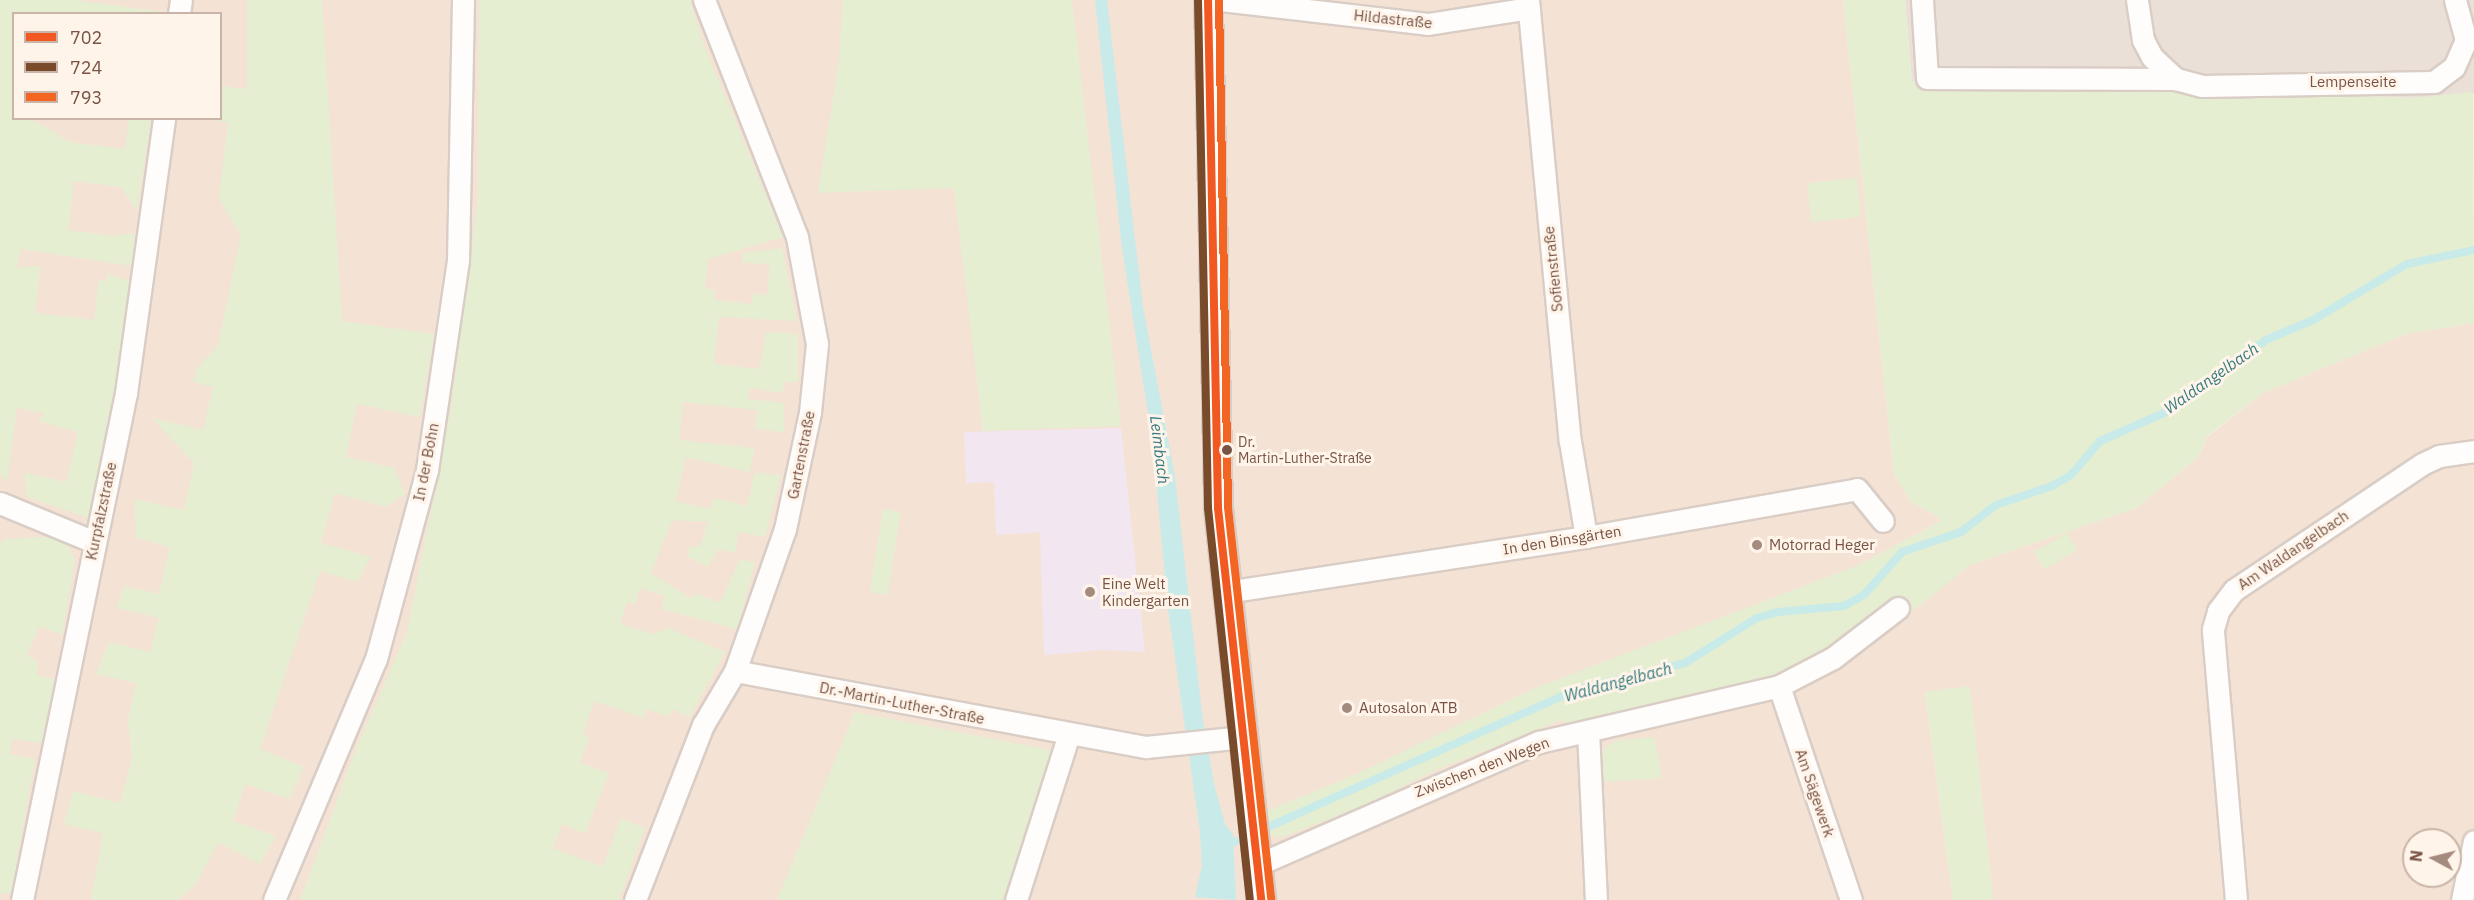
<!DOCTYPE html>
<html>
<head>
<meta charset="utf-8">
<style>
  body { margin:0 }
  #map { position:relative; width:2474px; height:900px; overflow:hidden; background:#f8f0e7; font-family:"IBM Plex Sans",sans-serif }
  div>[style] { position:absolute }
  .residential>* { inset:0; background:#f4e3d5 }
  .industrial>* { inset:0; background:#ebe0d8 }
  .education>* { inset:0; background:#f2e6f1 }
  .green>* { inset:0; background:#e5eed0; transform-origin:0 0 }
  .water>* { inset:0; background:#c8eae9 }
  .stream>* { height:8px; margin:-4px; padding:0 4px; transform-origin:4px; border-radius:4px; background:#c8eae9 }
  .roads { filter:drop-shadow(2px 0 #d9cdc5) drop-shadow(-2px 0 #d9cdc5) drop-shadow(0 2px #d9cdc5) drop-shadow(0 -2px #d9cdc5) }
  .minor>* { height:21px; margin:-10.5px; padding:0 10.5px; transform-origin:10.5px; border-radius:10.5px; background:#fefdfb }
  .tertiary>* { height:27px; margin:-13.5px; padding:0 13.5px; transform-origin:13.5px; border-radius:13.5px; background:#fefdfb }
  .bus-1>* { height:8px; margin:-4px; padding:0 4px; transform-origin:4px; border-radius:4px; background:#f25922 }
  .bus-2>* { height:8px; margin:-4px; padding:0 4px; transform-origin:4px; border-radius:4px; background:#7a4b2a }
  .bus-3>* { height:8px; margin:-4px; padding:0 4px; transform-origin:4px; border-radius:4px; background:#f26522 }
  .dots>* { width:16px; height:16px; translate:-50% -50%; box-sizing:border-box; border:3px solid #fff4e9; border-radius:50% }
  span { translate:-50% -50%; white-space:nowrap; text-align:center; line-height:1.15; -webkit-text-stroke:6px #fff4e9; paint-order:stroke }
  .bus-label { font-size:14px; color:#785345 }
  .left { translate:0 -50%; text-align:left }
  .street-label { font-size:15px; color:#785345 }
  .poi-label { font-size:15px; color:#785345 }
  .water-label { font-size:16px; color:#377a7f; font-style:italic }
  .legend { position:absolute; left:12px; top:12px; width:210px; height:108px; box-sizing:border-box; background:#fff4e9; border:2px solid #c9b4a7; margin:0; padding:8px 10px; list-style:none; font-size:18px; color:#785345 }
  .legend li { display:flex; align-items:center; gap:12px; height:30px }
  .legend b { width:30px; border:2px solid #c9b4a7 }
  .north { position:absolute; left:2402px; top:828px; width:60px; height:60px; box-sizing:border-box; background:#fff4e9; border:2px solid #c9b4a7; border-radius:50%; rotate:277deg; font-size:16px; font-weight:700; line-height:24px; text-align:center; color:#785345 }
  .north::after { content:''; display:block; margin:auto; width:21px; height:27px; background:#a58a7e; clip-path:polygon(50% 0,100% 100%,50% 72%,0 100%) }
</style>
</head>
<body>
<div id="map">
  <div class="residential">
    <i style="clip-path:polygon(evenodd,0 0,1843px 0,1894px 474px,1910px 501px,1943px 520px,1859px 565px,1947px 581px,1970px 565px,2136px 508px,2198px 457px,2207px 437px,2263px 393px,2408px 333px,2474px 323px,2474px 900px,1993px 900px,1969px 687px,1925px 693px,1953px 900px,0 900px,0 0,14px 14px,220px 14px,220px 118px,14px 118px,14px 14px,0 0,2414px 840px,2450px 840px,2450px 876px,2414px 876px,2414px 840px)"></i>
  </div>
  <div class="industrial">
    <i style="clip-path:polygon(1905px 0,2474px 0,2474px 94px,2414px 98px,1912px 81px)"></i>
  </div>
  <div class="education">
    <i style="clip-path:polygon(1121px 428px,1145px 652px,1101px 650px,1044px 655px,1040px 532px,996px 535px,994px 482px,966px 483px,964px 432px)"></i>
  </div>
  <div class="green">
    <i style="clip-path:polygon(0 0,74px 0,165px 12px,14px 14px,14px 118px,31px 119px,70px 142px,125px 149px,129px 119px,151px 119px,137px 211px,121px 187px,74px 181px,68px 230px,115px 236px,135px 233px,132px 266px,21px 249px,17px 268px,40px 266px,35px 313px,94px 320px,99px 280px,106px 281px,107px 274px,130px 281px,110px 422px,89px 518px,27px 497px,25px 473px,66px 482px,78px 432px,38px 421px,45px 413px,17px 408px,7px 481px,0 475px)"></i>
    <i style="clip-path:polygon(247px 0,322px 0,342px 321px,434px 334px,420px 417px,357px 404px,346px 457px,394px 468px,405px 494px,385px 507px,335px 493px,321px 543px,371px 557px,357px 582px,320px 571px,260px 749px,304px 767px,289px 799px,245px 784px,233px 821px,276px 836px,260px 864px,218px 842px,196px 884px,178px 900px,91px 900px,103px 833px,64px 824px,73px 791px,120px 803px,132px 759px,128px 721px,136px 683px,96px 674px,109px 642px,150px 652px,159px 618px,117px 608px,124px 586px,159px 594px,170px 547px,136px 538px,134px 499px,184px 510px,194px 463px,152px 418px,203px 430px,213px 387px,193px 382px,196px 370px,218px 345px,241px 235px,219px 199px,228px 122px,202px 119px,220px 118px,221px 86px,247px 89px)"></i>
    <i style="clip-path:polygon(479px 0,690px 0,702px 40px,783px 237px,708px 259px,705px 288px,715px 290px,714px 300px,752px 304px,753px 294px,767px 295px,770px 265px,742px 262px,743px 253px,782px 248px,797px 321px,719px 317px,714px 364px,760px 369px,766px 332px,798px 334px,798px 382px,784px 382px,783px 393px,750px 388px,748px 399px,784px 403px,784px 432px,755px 429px,757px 410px,683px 402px,679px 440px,755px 448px,749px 472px,686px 457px,675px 501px,710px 509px,714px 498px,747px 506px,755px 473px,781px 475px,765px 537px,738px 532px,736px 552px,717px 550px,708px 567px,688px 557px,690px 546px,700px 547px,708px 522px,672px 520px,651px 573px,692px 599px,696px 593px,720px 603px,740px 559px,755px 563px,737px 629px,661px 609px,665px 596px,640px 588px,635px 604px,627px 602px,620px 624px,653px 634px,668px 628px,725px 652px,690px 717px,672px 709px,669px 716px,646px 709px,644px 718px,594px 701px,583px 734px,589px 737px,580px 763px,609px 773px,585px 833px,562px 824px,553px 848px,603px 867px,621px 818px,645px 828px,619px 900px,300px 900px,357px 747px,407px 632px,451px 408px,478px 198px)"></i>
    <i style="clip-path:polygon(843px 0,1072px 0,1121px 426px,983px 431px,954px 188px,818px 193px,839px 61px)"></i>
    <i style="clip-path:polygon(1843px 0,1905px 0,1912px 81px,2414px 98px,2473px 92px,2474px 323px,2408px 333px,2263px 393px,2207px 436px,2198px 457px,2136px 508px,1970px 565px,1914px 610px,1779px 686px,1588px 731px,1561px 720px,1436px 770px,1358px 808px,1279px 838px,1271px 834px,1267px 811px,1352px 776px,1535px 688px,1859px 565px,1943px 520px,1910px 501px,1894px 474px)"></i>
    <i style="left:1857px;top:178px;width:39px;height:50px;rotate:84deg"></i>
    <i style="left:883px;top:509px;width:18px;height:84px;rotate:9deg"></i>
    <i style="left:2067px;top:533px;width:20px;height:38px;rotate:60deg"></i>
    <i style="clip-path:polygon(49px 537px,68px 545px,75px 560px,62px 635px,39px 626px,27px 655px,38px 662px,36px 675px,54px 679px,44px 743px,12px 739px,10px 754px,35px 759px,11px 894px,0 893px,0 546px,3px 539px)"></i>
    <i style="clip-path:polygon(1970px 686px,1993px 900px,1953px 900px,1925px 692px)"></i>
    <i style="clip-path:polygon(855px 712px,1061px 752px,1011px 900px,777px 900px)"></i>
    <i style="clip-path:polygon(1654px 737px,1662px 778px,1603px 782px,1601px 755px,1606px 747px,1618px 740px)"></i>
  </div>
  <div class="water">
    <i style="clip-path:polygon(1095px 0,1107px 0,1143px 307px,1175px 477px,1203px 721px,1215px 788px,1225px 824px,1233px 834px,1236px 900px,1195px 897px,1202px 865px,1200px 832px,1168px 609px,1152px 438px,1122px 249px)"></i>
  </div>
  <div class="stream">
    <i style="left:1259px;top:831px;width:347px;rotate:-24deg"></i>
    <i style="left:1576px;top:690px;width:112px;rotate:-13.9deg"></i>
    <i style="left:1685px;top:663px;width:85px;rotate:-32deg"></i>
    <i style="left:1757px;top:618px;width:22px;rotate:-16deg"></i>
    <i style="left:1778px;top:612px;width:66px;rotate:-5.2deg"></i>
    <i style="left:1844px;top:606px;width:23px;rotate:-29deg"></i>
    <i style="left:1864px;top:595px;width:57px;rotate:-48.5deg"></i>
    <i style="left:1902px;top:552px;width:62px;rotate:-18.7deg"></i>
    <i style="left:1961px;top:532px;width:44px;rotate:-37.6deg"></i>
    <i style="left:1996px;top:505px;width:59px;rotate:-18.7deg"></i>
    <i style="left:2052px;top:486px;width:22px;rotate:-30deg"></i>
    <i style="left:2071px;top:475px;width:45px;rotate:-49.5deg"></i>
    <i style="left:2100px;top:441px;width:70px;rotate:-23.6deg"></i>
    <i style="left:2164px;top:413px;width:125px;rotate:-35.6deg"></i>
    <i style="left:2266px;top:340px;width:51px;rotate:-23.1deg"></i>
    <i style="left:2313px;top:320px;width:109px;rotate:-30.8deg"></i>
    <i style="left:2407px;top:264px;width:68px;rotate:-11.8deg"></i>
    <i style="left:1223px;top:846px;width:27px;rotate:-20deg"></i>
  </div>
  <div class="roads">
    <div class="minor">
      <i style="left:1221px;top:0;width:208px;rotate:6.6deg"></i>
      <i style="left:1428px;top:24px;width:102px;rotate:-9deg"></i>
      <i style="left:1528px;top:0;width:443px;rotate:84.6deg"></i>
      <i style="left:1570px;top:441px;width:97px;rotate:80.5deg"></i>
      <i style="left:1922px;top:0;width:78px;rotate:86.3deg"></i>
      <i style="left:1927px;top:78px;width:249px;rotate:0.2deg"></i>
      <i style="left:2137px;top:0;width:40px;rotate:81.5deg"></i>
      <i style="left:2143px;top:40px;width:19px;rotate:62deg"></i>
      <i style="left:2152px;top:57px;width:33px;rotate:43deg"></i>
      <i style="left:2176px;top:79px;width:27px;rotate:15deg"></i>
      <i style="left:2202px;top:86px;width:232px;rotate:-1deg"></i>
      <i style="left:2434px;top:82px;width:25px;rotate:-37deg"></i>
      <i style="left:2454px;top:67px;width:30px;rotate:-66deg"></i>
      <i style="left:2466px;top:40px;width:41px;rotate:-105.4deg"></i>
      <i style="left:179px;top:14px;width:14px;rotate:-82deg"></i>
      <i style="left:0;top:503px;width:102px;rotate:22.5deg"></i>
      <i style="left:1226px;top:592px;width:364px;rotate:-8.7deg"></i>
      <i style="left:1586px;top:537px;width:275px;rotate:-10deg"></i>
      <i style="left:1857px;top:489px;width:41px;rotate:50.9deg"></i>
      <i style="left:735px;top:671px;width:418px;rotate:10.5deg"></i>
      <i style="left:1146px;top:747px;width:97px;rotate:-5.9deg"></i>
      <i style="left:1779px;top:686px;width:226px;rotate:71.4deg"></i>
      <i style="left:1588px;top:731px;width:169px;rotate:87.3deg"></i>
      <i style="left:1257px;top:865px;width:308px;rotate:-23.6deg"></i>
      <i style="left:1539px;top:742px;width:246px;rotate:-13.1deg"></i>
      <i style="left:1779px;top:686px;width:61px;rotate:-27.4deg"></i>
      <i style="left:1833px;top:658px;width:82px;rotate:-37.6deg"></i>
      <i style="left:22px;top:900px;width:518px;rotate:-78.41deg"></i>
      <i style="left:126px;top:393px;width:278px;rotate:-82.1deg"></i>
      <i style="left:274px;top:900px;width:262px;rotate:-67.1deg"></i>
      <i style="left:376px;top:659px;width:196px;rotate:-74.9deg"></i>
      <i style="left:427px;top:470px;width:212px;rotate:-81.6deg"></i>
      <i style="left:458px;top:260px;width:260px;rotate:-88.9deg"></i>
      <i style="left:635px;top:900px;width:188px;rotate:-68.8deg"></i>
      <i style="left:703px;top:725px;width:63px;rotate:-59.3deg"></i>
      <i style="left:735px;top:671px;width:151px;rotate:-70.6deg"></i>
      <i style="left:785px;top:529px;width:120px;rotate:-77.9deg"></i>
      <i style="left:810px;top:412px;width:68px;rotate:-84.1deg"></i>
      <i style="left:817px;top:344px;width:109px;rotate:-100.6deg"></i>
      <i style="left:797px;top:237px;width:255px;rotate:-111.4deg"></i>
      <i style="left:1016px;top:900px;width:174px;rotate:-72.3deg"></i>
      <i style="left:2236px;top:900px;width:272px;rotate:-94.9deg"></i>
      <i style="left:2213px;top:629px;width:19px;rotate:-74deg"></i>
      <i style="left:2218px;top:611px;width:26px;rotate:-53deg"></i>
      <i style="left:2234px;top:590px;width:226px;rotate:-33.8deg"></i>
      <i style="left:2422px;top:464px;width:19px;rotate:-25deg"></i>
      <i style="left:2439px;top:456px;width:35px;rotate:-8deg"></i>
      <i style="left:2462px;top:900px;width:60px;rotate:-78.5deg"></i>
    </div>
    <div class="tertiary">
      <i style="left:1208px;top:0;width:508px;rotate:88.87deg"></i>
      <i style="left:1218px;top:508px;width:394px;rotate:83.7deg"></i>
    </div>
  </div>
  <div class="bus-1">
    <i style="left:1208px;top:0;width:508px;rotate:88.87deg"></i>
    <i style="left:1218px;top:508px;width:394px;rotate:83.7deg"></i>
  </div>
  <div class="bus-2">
    <i style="left:1198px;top:0;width:508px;rotate:88.87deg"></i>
    <i style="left:1208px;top:508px;width:394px;rotate:83.9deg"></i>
  </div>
  <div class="bus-3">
    <i style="left:1219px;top:0;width:507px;rotate:88.98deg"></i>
    <i style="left:1228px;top:507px;width:394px;rotate:83.7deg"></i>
  </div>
  <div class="dots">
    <i style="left:1227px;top:450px;background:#785345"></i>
    <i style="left:1757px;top:545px;background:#a58a7e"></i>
    <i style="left:1090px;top:592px;background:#a58a7e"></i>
    <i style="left:1347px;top:708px;background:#a58a7e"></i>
  </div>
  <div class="bus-label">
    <span class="left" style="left:1238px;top:450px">Dr.<br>Martin-Luther-Straße</span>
  </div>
  <div class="street-label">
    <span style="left:1393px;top:19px;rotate:6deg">Hildastraße</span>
    <span style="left:2353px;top:82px">Lempenseite</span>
    <span style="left:1553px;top:269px;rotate:-96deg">Sofienstraße</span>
    <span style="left:801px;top:455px;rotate:-79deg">Gartenstraße</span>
    <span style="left:426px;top:462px;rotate:-79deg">In der Bohn</span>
    <span style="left:101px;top:511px;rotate:-78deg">Kurpfalzstraße</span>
    <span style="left:1562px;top:540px;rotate:-9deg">In den Binsgärten</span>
    <span style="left:2293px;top:550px;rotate:-34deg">Am Waldangelbach</span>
    <span style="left:902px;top:703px;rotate:11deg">Dr.-Martin-Luther-Straße</span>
    <span style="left:1482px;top:767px;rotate:-21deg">Zwischen den Wegen</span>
    <span style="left:1815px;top:793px;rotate:71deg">Am Sägewerk</span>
  </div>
  <div class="poi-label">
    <span class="left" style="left:1769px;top:545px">Motorrad Heger</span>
    <span class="left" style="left:1102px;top:592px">Eine Welt<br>Kindergarten</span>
    <span class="left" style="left:1359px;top:708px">Autosalon ATB</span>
  </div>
  <div class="water-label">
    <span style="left:2211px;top:378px;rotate:-35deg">Waldangelbach</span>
    <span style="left:1160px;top:450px;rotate:83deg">Leimbach</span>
    <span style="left:1618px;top:682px;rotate:-15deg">Waldangelbach</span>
  </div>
  <ul class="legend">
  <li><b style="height:8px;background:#f25922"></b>702</li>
  <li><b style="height:8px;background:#7a4b2a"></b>724</li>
  <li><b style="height:8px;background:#f26522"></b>793</li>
  </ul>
  <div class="north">N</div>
</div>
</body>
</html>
